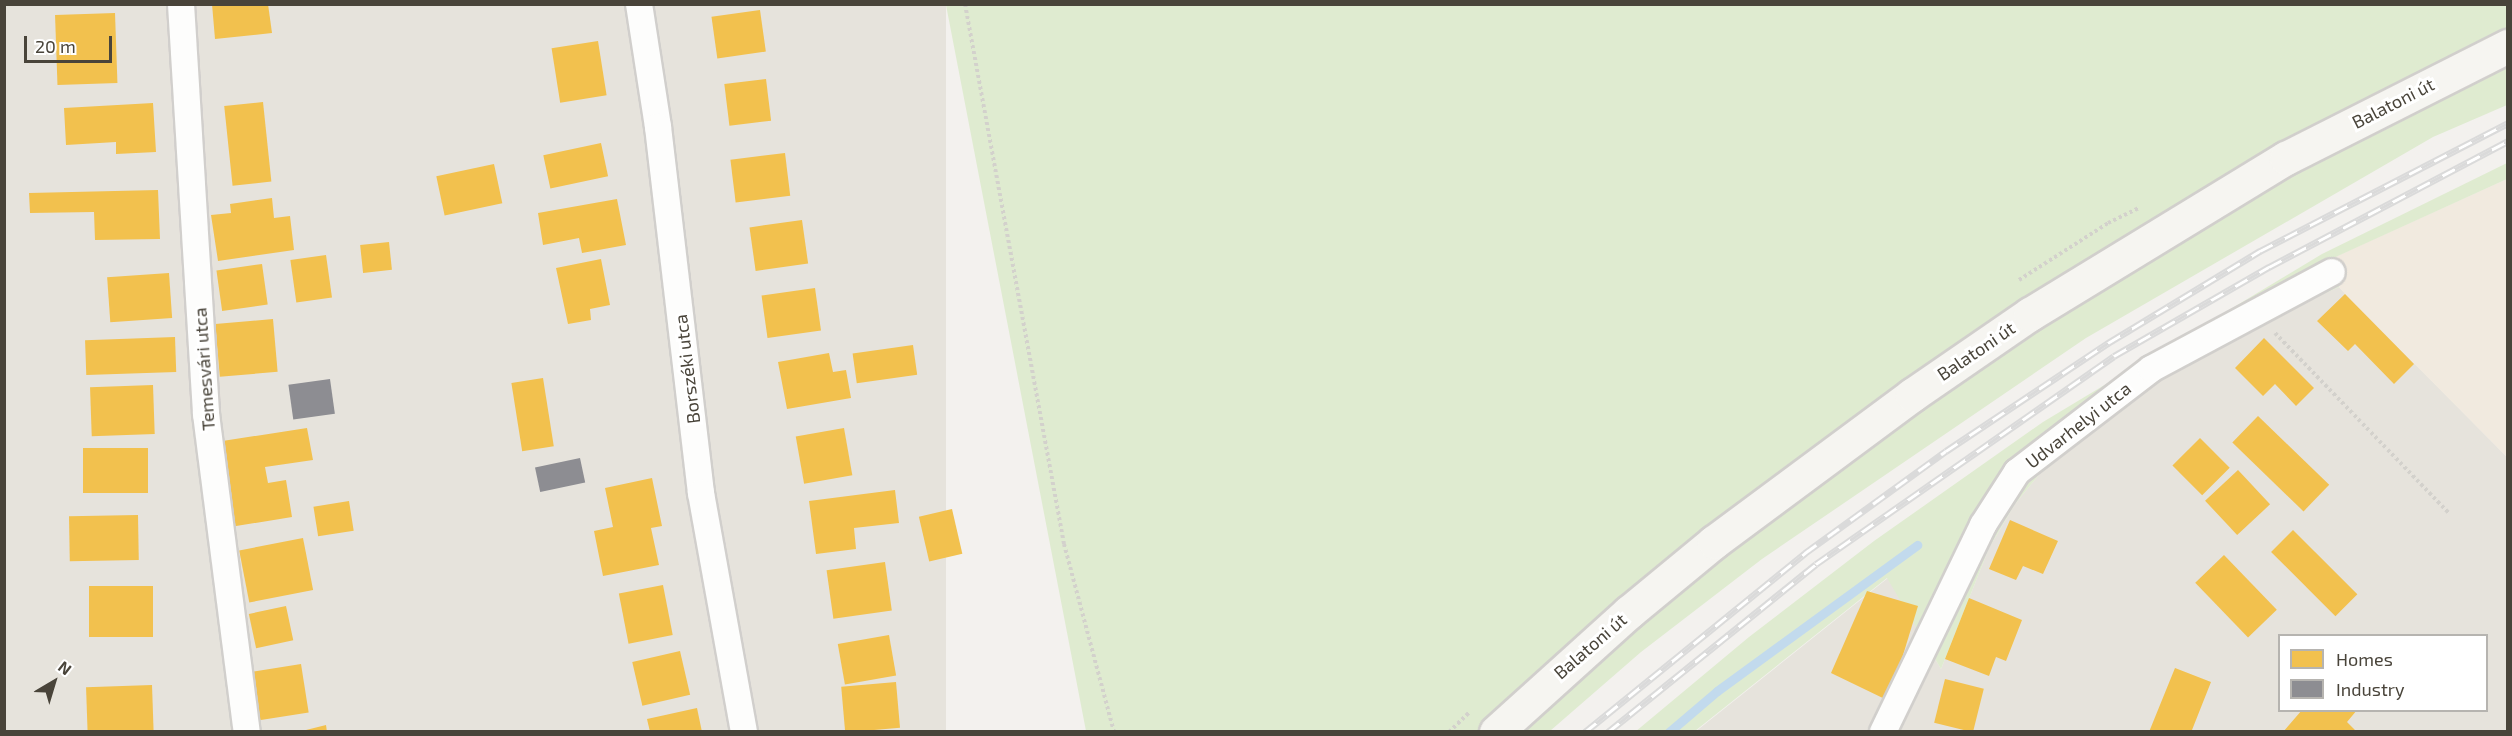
<!DOCTYPE html>
<html>
<head>
<meta charset="utf-8">
<style>
  body { margin:0 }
  #map { position:relative; width:2512px; height:736px; overflow:hidden; background:#f3f1ee; font-family:"Exo 2",sans-serif }
  div>[style] { position:absolute }
  .residential>* { inset:0; background:#e6e3dc; transform-origin:0 0 }
  .commercial>* { inset:0; background:#f1eadf }
  .green>* { inset:0; background:#dfebd0 }
  .homes>* { inset:0; background:#f2c14e; transform-origin:0 0 }
  .industry>* { inset:0; background:#8d8d92; transform-origin:0 0 }
  .stream>* { height:9px; margin:-4.5px; padding:0 4.5px; transform-origin:4.5px; border-radius:4.5px; background:#c2daed }
  .path>* { height:4px; margin-top:-2px; transform-origin:0; background:repeating-linear-gradient(90deg,#d3d1cc 0 3px,transparent 0 6px) }
  .roads { filter:drop-shadow(2px 0 #d1cfcc) drop-shadow(-2px 0 #d1cfcc) drop-shadow(0 2px #d1cfcc) drop-shadow(0 -2px #d1cfcc) }
  .street>* { height:26px; margin:-13px; padding:0 13px; transform-origin:13px; border-radius:13px; background:#fdfdfc }
  .secondary>* { height:33px; margin:-16.5px; padding:0 16.5px; transform-origin:16.5px; border-radius:16.5px; background:#f6f5f1 }
  .rail>* { height:7px; margin-top:-3.5px; transform-origin:0; background:repeating-linear-gradient(90deg,#fff 0 14px,#dadada 0 28px); box-sizing:border-box; border-block:2px solid #dadada }
  span { translate:-50% -50%; white-space:nowrap; text-align:center; line-height:1.15; -webkit-text-stroke:6px #fff; paint-order:stroke }
  .street-label { font-size:18px; color:#49443a }
  .frame { position:absolute; inset:0; border:6px solid #49443a; pointer-events:none }
  .legend { position:absolute; left:2278px; top:634px; width:210px; height:78px; box-sizing:border-box; background:#fff; border:2px solid #b6b4b0; margin:0; padding:8px 10px; list-style:none; font-size:18px; color:#49443a }
  .legend li { display:flex; align-items:center; gap:12px; height:30px }
  .legend b { width:30px; border:2px solid #b6b4b0 }
  .north { position:absolute; left:24px; top:652px; width:60px; height:60px; -webkit-text-stroke:4px #fff; paint-order:stroke; rotate:38deg; font-size:16px; font-weight:700; line-height:24px; text-align:center; color:#49443a }
  .north::after { content:''; display:block; margin:auto; width:21px; height:27px; background:#49443a; clip-path:polygon(50% 0,100% 100%,50% 72%,0 100%) }
  .scale { position:absolute; left:24px; top:36px; width:88px; height:27px; box-sizing:border-box; border:3px solid #49443a; border-top:0; padding-left:8px; font-size:18px; line-height:21px; white-space:nowrap; color:#49443a; -webkit-text-stroke:4px #fff; paint-order:stroke }
</style>
</head>
<body>
<div id="map">
  <div class="residential">
    <i style="left:4px;top:5px;width:942px;height:726px"></i>
    <i style="clip-path:polygon(evenodd,2339px 287px,2507px 457px,2507px 731px,1695px 732px,1888px 578px,1941px 669px,1989px 548px,2015px 504px,2042px 471px,2111px 410px,2230px 336px,2339px 287px,2280px 636px,2486px 636px,2486px 710px,2280px 710px,2280px 636px)"></i>
  </div>
  <div class="commercial">
    <i style="clip-path:polygon(2507px 179px,2507px 457px,2345px 294px,2339px 287px,2342px 277px,2328px 260px)"></i>
  </div>
  <div class="green">
    <i style="clip-path:polygon(946px 5px,2507px 5px,2507px 105px,2433px 137px,2086px 338px,1762px 559px,1641px 652px,1550px 731px,1086px 731px)"></i>
    <i style="clip-path:polygon(2507px 163px,2507px 179px,2329px 260px,2342px 278px,2339px 287px,2230px 336px,2111px 410px,2042px 471px,2015px 504px,1989px 548px,1941px 669px,1887px 578px,1695px 731px,1635px 732px,1749px 637px,1874px 541px,2043px 422px,2322px 254px)"></i>
  </div>
  <div class="homes">
    <i style="clip-path:polygon(212px 4px,268px 4px,272px 33px,215px 39px)"></i>
    <i style="left:760px;top:10px;width:42px;height:49px;rotate:82deg"></i>
    <i style="left:115px;top:13px;width:70px;height:60px;rotate:88deg"></i>
    <i style="left:598px;top:41px;width:55px;height:47px;rotate:81deg"></i>
    <i style="left:766px;top:79px;width:42px;height:42px;rotate:83deg"></i>
    <i style="left:263px;top:102px;width:80px;height:39px;rotate:84deg"></i>
    <i style="clip-path:polygon(153px 103px,156px 152px,116px 154px,116px 142px,66px 145px,64px 108px)"></i>
    <i style="left:601px;top:143px;width:34px;height:59px;rotate:78deg"></i>
    <i style="left:785px;top:153px;width:43px;height:55px;rotate:83deg"></i>
    <i style="left:494px;top:164px;width:40px;height:59px;rotate:78deg"></i>
    <i style="clip-path:polygon(158px 190px,160px 239px,95px 240px,94px 212px,30px 213px,29px 193px)"></i>
    <i style="clip-path:polygon(272px 198px,274px 218px,290px 216px,294px 250px,218px 261px,211px 215px,231px 213px,230px 204px)"></i>
    <i style="clip-path:polygon(617px 199px,626px 245px,582px 253px,579px 238px,543px 245px,538px 213px)"></i>
    <i style="left:802px;top:220px;width:44px;height:53px;rotate:82deg"></i>
    <i style="left:389px;top:242px;width:28px;height:29px;rotate:84deg"></i>
    <i style="left:326px;top:255px;width:43px;height:36px;rotate:82deg"></i>
    <i style="clip-path:polygon(601px 259px,610px 305px,590px 309px,591px 320px,568px 324px,556px 268px)"></i>
    <i style="left:262px;top:264px;width:41px;height:46px;rotate:82deg"></i>
    <i style="left:169px;top:273px;width:45px;height:62px;rotate:86deg"></i>
    <i style="left:815px;top:288px;width:43px;height:54px;rotate:82deg"></i>
    <i style="clip-path:polygon(2345px 294px,2414px 364px,2394px 384px,2355px 344px,2348px 351px,2317px 321px)"></i>
    <i style="left:273px;top:319px;width:53px;height:58px;rotate:85deg"></i>
    <i style="left:175px;top:337px;width:35px;height:90px;rotate:88deg"></i>
    <i style="clip-path:polygon(2264px 338px,2314px 388px,2296px 406px,2275px 384px,2263px 396px,2235px 368px)"></i>
    <i style="left:913px;top:345px;width:30px;height:61px;rotate:82deg"></i>
    <i style="clip-path:polygon(829px 353px,833px 372px,846px 370px,851px 398px,787px 409px,778px 362px)"></i>
    <i style="left:543px;top:378px;width:69px;height:32px;rotate:81deg"></i>
    <i style="left:153px;top:385px;width:49px;height:63px;rotate:88deg"></i>
    <i style="left:2258px;top:416px;width:99px;height:37px;rotate:44deg"></i>
    <i style="clip-path:polygon(307px 428px,313px 460px,265px 467px,268px 483px,286px 480px,292px 517px,230px 527px,216px 442px)"></i>
    <i style="left:844px;top:428px;width:48px;height:49px;rotate:80deg"></i>
    <i style="left:2200px;top:438px;width:42px;height:39px;rotate:45deg"></i>
    <i style="left:83px;top:448px;width:65px;height:45px"></i>
    <i style="left:2238px;top:470px;width:47px;height:45px;rotate:47deg"></i>
    <i style="clip-path:polygon(652px 478px,662px 526px,651px 528px,659px 565px,603px 576px,594px 531px,613px 527px,605px 488px)"></i>
    <i style="clip-path:polygon(895px 490px,899px 523px,854px 528px,856px 549px,816px 554px,809px 501px)"></i>
    <i style="left:349px;top:501px;width:30px;height:36px;rotate:81deg"></i>
    <i style="left:952px;top:509px;width:46px;height:34px;rotate:77deg"></i>
    <i style="left:138px;top:515px;width:45px;height:69px;rotate:89deg"></i>
    <i style="clip-path:polygon(2010px 520px,2058px 541px,2043px 574px,2023px 566px,2016px 580px,1989px 569px)"></i>
    <i style="left:2293px;top:530px;width:91px;height:31px;rotate:45deg"></i>
    <i style="left:303px;top:538px;width:53px;height:65px;rotate:79deg"></i>
    <i style="left:2224px;top:555px;width:76px;height:40px;rotate:46deg"></i>
    <i style="left:885px;top:562px;width:49px;height:59px;rotate:82deg"></i>
    <i style="left:663px;top:585px;width:51px;height:45px;rotate:79deg"></i>
    <i style="left:89px;top:586px;width:64px;height:51px"></i>
    <i style="clip-path:polygon(1867px 591px,1918px 606px,1889px 701px,1831px 673px)"></i>
    <i style="clip-path:polygon(1969px 598px,2022px 620px,2006px 661px,1996px 657px,1989px 676px,1945px 659px)"></i>
    <i style="left:286px;top:606px;width:35px;height:38px;rotate:78deg"></i>
    <i style="left:889px;top:635px;width:41px;height:52px;rotate:80deg"></i>
    <i style="left:680px;top:651px;width:45px;height:49px;rotate:77deg"></i>
    <i style="left:301px;top:664px;width:49px;height:50px;rotate:81deg"></i>
    <i style="clip-path:polygon(2175px 668px,2211px 682px,2192px 730px,2196px 732px,2149px 732px)"></i>
    <i style="left:1945px;top:679px;width:40px;height:45px;rotate:14deg"></i>
    <i style="left:896px;top:682px;width:46px;height:55px;rotate:85deg"></i>
    <i style="left:152px;top:685px;width:47px;height:66px;rotate:88deg"></i>
    <i style="clip-path:polygon(697px 708px,702px 732px,650px 732px,647px 719px)"></i>
    <i style="clip-path:polygon(2302px 710px,2357px 710px,2347px 722px,2357px 732px,2283px 732px)"></i>
    <i style="clip-path:polygon(326px 725px,327px 732px,302px 732px,302px 731px)"></i>
  </div>
  <div class="industry">
    <i style="left:330px;top:379px;width:35px;height:42px;rotate:82deg"></i>
    <i style="left:580px;top:458px;width:25px;height:46px;rotate:78deg"></i>
  </div>
  <div class="stream">
    <i style="left:1669px;top:732px;width:63px;rotate:-40.5deg"></i>
    <i style="left:1717px;top:691px;width:248px;rotate:-36.1deg"></i>
  </div>
  <div class="path">
    <i style="left:965px;top:4px;width:549px;rotate:79.61deg"></i>
    <i style="left:1064px;top:544px;width:195px;rotate:75.1deg"></i>
    <i style="left:2019px;top:280px;width:106px;rotate:-32.6deg"></i>
    <i style="left:2108px;top:223px;width:34px;rotate:-26deg"></i>
    <i style="left:2275px;top:333px;width:250px;rotate:46deg"></i>
    <i style="left:1449px;top:732px;width:28px;rotate:-44deg"></i>
  </div>
  <div class="roads">
    <div class="street">
      <i style="left:181px;top:4px;width:411px;rotate:86.5deg"></i>
      <i style="left:206px;top:414px;width:321px;rotate:82.7deg"></i>
      <i style="left:639px;top:4px;width:124px;rotate:81.2deg"></i>
      <i style="left:658px;top:127px;width:369px;rotate:83.3deg"></i>
      <i style="left:701px;top:493px;width:243px;rotate:79.8deg"></i>
      <i style="left:1883px;top:732px;width:230px;rotate:-64.2deg"></i>
      <i style="left:1983px;top:525px;width:63px;rotate:-57.3deg"></i>
      <i style="left:2017px;top:472px;width:169px;rotate:-37.5deg"></i>
      <i style="left:2151px;top:369px;width:205px;rotate:-28.2deg"></i>
    </div>
    <div class="secondary">
      <i style="left:1496px;top:732px;width:179px;rotate:-42.1deg"></i>
      <i style="left:1629px;top:612px;width:110px;rotate:-39.5deg"></i>
      <i style="left:1714px;top:542px;width:247px;rotate:-36.6deg"></i>
      <i style="left:1912px;top:395px;width:143px;rotate:-34.5deg"></i>
      <i style="left:2030px;top:314px;width:300px;rotate:-31.4deg"></i>
      <i style="left:2286px;top:158px;width:249px;rotate:-26.8deg"></i>
    </div>
  </div>
  <div class="rail">
    <i style="left:1585px;top:732px;width:284px;rotate:-39.1deg"></i>
    <i style="left:1805px;top:553px;width:174px;rotate:-35.9deg"></i>
    <i style="left:1946px;top:451px;width:195px;rotate:-33.7deg"></i>
    <i style="left:2108px;top:343px;width:178px;rotate:-31.2deg"></i>
    <i style="left:2260px;top:251px;width:279px;rotate:-27.3deg"></i>
    <i style="left:1608px;top:732px;width:267px;rotate:-38.9deg"></i>
    <i style="left:1816px;top:564px;width:363px;rotate:-34.9deg"></i>
    <i style="left:2114px;top:356px;width:179px;rotate:-29.9deg"></i>
    <i style="left:2269px;top:267px;width:270px;rotate:-27.8deg"></i>
  </div>
  <div class="street-label">
    <span style="left:2393px;top:103px;rotate:-27deg">Balatoni út</span>
    <span style="left:1976px;top:351px;rotate:-34deg">Balatoni út</span>
    <span style="left:204px;top:369px;rotate:-94deg">Temesvári utca</span>
    <span style="left:687px;top:369px;rotate:-97deg">Borszéki utca</span>
    <span style="left:2078px;top:425px;rotate:-38deg">Udvarhelyi utca</span>
    <span style="left:1590px;top:646px;rotate:-41deg">Balatoni út</span>
  </div>
  <div class="frame"></div>
  <ul class="legend">
  <li><b style="height:16px;background:#f2c14e"></b>Homes</li>
  <li><b style="height:16px;background:#8d8d92"></b>Industry</li>
  </ul>
  <div class="north">N</div>
  <div class="scale">20 m</div>
</div>
</body>
</html>
